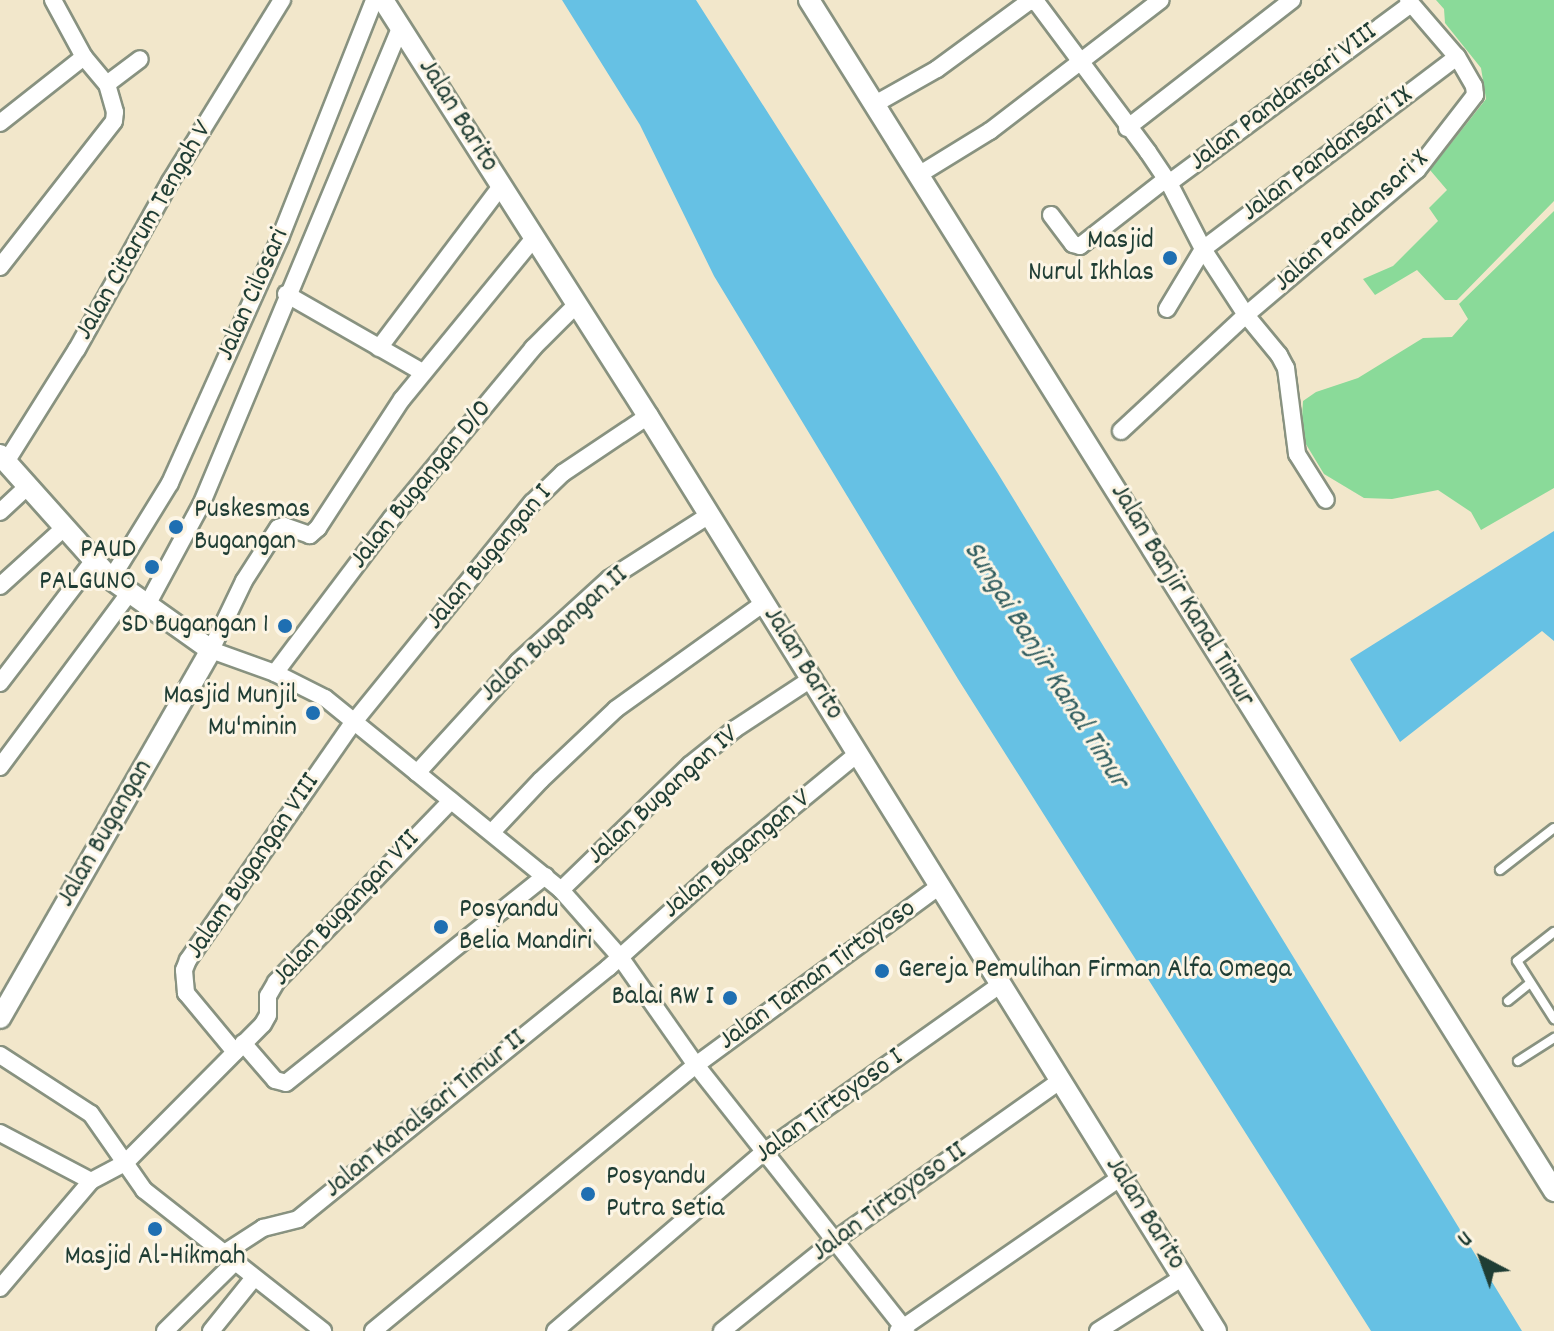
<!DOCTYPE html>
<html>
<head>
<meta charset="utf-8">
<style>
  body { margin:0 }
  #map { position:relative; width:1554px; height:1331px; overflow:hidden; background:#f2e7cb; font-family:Dekko,sans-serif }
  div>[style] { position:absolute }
  .green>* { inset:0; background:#8ada99 }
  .water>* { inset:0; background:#66c1e4 }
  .roads { filter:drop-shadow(2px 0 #889280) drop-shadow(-2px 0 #889280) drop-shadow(0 2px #889280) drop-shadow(0 -2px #889280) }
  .service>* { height:8px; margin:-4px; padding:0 4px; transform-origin:4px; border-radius:4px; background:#fff }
  .minor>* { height:16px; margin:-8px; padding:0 8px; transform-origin:8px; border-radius:8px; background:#fff }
  .tertiary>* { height:20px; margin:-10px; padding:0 10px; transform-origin:10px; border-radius:10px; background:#fff }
  .dots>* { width:22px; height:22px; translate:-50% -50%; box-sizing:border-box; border:4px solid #fcf5e5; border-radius:50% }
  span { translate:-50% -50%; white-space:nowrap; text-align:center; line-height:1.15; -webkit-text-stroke:6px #fcf5e5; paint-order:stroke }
  .street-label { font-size:28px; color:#1f3d34 }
  .poi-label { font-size:28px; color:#1f3d34 }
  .right { translate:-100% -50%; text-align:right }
  .left { translate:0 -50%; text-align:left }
  .water-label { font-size:30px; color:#315e60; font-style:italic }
  .north { position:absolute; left:1442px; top:1219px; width:80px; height:80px; -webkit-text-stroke:6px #fcf5e5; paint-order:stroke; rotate:319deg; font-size:22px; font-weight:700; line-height:32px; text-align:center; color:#1f3d34 }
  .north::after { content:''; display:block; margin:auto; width:28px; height:36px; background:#1f3d34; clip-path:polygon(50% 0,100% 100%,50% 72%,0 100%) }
</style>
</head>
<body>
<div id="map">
  <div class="green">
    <i style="clip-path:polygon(1436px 0,1554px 0,1554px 201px,1457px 300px,1445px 300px,1417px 270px,1375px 295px,1363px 279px,1393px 266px,1438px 221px,1429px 208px,1447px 190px,1430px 170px,1486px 99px,1481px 68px,1445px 23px,1444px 9px)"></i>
    <i style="clip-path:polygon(1554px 211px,1554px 488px,1481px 530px,1471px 512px,1438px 490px,1392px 499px,1364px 498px,1324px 474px,1301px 436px,1303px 401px,1316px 392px,1358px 378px,1423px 338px,1452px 337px,1468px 319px,1459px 304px)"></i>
  </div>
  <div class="water">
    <i style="clip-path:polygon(562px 0,696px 0,997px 472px,1522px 1331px,1371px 1331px,958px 679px,714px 276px,640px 125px)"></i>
    <i style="clip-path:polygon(1554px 531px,1554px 641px,1542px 631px,1400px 742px,1350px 659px)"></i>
  </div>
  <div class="roads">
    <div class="service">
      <i style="left:1500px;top:870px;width:68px;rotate:-37.9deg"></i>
      <i style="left:1554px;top:932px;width:47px;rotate:141.9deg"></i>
      <i style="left:1517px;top:961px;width:69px;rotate:57.5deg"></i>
      <i style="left:1508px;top:1001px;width:28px;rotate:-39deg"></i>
      <i style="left:1518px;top:1061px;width:43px;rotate:-32.6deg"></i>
    </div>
    <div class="minor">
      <i style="left:53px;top:0;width:65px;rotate:61.5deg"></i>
      <i style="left:1029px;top:1px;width:8px;rotate:14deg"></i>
      <i style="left:1037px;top:3px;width:186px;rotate:53.3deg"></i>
      <i style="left:1148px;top:152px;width:37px;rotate:56deg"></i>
      <i style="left:1169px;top:183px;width:74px;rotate:62.7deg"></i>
      <i style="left:1203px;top:249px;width:79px;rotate:56.9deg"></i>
      <i style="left:1246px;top:315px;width:52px;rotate:50.5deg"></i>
      <i style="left:1279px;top:355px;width:15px;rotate:62deg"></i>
      <i style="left:1286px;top:368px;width:87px;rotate:82.7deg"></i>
      <i style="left:1297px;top:454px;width:54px;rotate:57.8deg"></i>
      <i style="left:875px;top:104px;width:71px;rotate:-29.4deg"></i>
      <i style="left:937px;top:69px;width:117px;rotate:-36.3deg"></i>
      <i style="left:0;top:123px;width:107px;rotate:-38.2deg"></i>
      <i style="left:84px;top:57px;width:35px;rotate:50deg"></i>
      <i style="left:107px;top:84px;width:41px;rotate:-37.1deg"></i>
      <i style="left:1127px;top:128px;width:209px;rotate:-37.8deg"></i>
      <i style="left:920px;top:174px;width:82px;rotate:-31.6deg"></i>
      <i style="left:990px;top:131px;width:215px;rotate:-37.5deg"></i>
      <i style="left:1169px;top:183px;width:301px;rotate:-36.5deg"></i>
      <i style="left:1051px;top:215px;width:36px;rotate:53deg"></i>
      <i style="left:1073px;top:244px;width:7px;rotate:16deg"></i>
      <i style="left:1080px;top:246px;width:109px;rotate:-37.9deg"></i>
      <i style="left:534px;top:238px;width:208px;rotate:129.3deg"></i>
      <i style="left:402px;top:399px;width:154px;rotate:123.1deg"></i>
      <i style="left:318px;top:528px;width:11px;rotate:139deg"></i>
      <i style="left:310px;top:535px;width:28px;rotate:-161deg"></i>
      <i style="left:284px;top:526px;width:6px;rotate:162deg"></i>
      <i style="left:278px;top:528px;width:63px;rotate:122.7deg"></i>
      <i style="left:244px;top:581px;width:76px;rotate:115.6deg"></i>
      <i style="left:211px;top:650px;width:68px;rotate:19.8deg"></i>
      <i style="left:275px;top:673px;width:56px;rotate:26.6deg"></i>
      <i style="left:325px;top:698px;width:304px;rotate:39.1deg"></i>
      <i style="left:561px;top:890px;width:89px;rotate:48.6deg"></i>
      <i style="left:620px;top:957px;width:132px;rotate:54.9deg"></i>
      <i style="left:696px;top:1065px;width:339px;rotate:51.7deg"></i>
      <i style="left:0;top:267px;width:185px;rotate:-52deg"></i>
      <i style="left:114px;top:121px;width:9px;rotate:-84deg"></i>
      <i style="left:115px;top:112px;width:29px;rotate:-106deg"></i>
      <i style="left:286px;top:294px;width:157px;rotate:29.8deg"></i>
      <i style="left:1167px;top:309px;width:70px;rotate:-59deg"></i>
      <i style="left:1203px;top:249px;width:318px;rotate:-37.1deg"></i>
      <i style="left:379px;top:348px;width:203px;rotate:-53deg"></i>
      <i style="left:1121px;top:431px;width:171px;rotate:-42.9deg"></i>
      <i style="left:1246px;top:315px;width:224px;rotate:-40.3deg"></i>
      <i style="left:1417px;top:170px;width:95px;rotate:-52.3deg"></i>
      <i style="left:1475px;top:95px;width:9px;rotate:-96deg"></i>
      <i style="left:1474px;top:86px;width:34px;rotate:-120deg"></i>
      <i style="left:1457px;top:57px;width:75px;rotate:-130.7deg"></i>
      <i style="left:6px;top:462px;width:133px;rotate:-57.9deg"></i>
      <i style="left:77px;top:349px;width:191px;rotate:-60.9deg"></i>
      <i style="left:170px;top:182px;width:214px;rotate:-58.4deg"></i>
      <i style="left:0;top:512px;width:38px;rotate:-43deg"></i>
      <i style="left:111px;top:579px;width:113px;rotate:-58.4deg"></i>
      <i style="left:170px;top:483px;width:269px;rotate:-65.8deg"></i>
      <i style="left:280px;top:238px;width:256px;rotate:-68.4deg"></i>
      <i style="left:0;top:586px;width:88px;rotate:-42.2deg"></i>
      <i style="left:146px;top:607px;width:116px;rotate:-61.7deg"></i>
      <i style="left:201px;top:505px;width:519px;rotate:-67.34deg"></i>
      <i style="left:275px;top:673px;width:194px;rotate:-53deg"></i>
      <i style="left:392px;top:518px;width:221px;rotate:-50.3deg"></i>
      <i style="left:533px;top:348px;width:62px;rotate:-45deg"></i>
      <i style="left:0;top:683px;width:155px;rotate:-52.6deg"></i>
      <i style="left:0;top:767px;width:217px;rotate:-53.4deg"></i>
      <i style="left:417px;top:773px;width:150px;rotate:-47.7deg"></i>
      <i style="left:518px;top:662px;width:123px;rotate:-42.4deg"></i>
      <i style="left:609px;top:579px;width:119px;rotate:-32.6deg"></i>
      <i style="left:492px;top:832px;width:71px;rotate:-46.7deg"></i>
      <i style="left:541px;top:780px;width:103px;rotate:-43.4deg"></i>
      <i style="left:616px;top:709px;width:182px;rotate:-35.6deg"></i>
      <i style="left:561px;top:890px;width:180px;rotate:-44.1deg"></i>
      <i style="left:690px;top:765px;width:58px;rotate:-38.7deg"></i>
      <i style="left:735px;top:729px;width:91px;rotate:-33.3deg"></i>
      <i style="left:243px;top:1043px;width:49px;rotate:49.1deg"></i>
      <i style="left:275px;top:1080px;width:11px;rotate:15deg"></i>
      <i style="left:286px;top:1083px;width:332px;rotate:-38.6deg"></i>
      <i style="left:235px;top:1052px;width:77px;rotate:-129.7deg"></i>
      <i style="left:186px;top:993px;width:23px;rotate:-95deg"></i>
      <i style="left:184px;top:970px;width:11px;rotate:-68deg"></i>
      <i style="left:188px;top:960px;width:289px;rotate:-55.2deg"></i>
      <i style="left:353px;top:723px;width:284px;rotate:-50.9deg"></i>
      <i style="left:532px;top:503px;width:43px;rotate:-44.1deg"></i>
      <i style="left:563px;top:473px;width:102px;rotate:-33.8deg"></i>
      <i style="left:0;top:1055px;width:108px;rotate:33deg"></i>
      <i style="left:91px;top:1114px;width:93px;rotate:55.1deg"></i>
      <i style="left:144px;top:1190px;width:228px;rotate:38.2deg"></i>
      <i style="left:0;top:1133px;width:103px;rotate:27.8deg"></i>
      <i style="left:223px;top:1254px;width:48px;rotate:-33deg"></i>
      <i style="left:263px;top:1228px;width:36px;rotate:-14deg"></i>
      <i style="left:298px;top:1219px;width:399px;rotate:-39deg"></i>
      <i style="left:608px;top:968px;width:168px;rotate:-41.9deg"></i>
      <i style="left:733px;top:856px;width:161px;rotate:-39.4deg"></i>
      <i style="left:0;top:1288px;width:140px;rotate:-49.6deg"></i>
      <i style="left:91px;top:1181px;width:40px;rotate:-28deg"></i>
      <i style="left:126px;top:1162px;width:194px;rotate:-45.2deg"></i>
      <i style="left:263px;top:1024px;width:10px;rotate:-61deg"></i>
      <i style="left:268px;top:1015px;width:19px;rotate:-90deg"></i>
      <i style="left:268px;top:996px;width:16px;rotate:-60deg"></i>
      <i style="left:276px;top:982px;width:252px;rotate:-46deg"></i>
      <i style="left:165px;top:1331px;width:97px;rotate:-44.6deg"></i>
      <i style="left:211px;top:1331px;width:67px;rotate:-51.1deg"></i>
      <i style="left:373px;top:1331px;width:418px;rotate:-39.5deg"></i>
      <i style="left:696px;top:1065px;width:303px;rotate:-36.3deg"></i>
      <i style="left:555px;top:1331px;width:275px;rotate:-40.6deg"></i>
      <i style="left:764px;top:1152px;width:291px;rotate:-35.3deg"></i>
      <i style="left:722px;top:1331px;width:145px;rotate:-38.8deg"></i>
      <i style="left:835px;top:1240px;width:277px;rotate:-35.3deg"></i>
      <i style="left:898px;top:1331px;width:271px;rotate:-34.6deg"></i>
      <i style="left:1098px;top:1331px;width:101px;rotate:-32.4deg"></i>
    </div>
    <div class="tertiary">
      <i style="left:383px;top:0;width:493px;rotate:57.5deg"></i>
      <i style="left:648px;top:416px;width:1077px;rotate:58.17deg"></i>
      <i style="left:809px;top:0;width:1405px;rotate:57.97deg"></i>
      <i style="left:0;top:455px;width:166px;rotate:48.2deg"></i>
      <i style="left:111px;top:579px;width:123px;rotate:35.4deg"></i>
      <i style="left:211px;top:650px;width:424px;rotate:119.8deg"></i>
    </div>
  </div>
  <div class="dots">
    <i style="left:1170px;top:258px;background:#1f6fb2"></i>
    <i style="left:176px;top:527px;background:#1f6fb2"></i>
    <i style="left:152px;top:567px;background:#1f6fb2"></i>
    <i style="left:285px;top:626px;background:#1f6fb2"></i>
    <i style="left:313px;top:713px;background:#1f6fb2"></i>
    <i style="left:441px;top:927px;background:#1f6fb2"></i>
    <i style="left:882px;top:971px;background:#1f6fb2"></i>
    <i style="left:730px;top:998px;background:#1f6fb2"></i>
    <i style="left:588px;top:1194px;background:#1f6fb2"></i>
    <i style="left:155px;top:1229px;background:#1f6fb2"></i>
  </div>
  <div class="street-label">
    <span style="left:1284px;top:98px;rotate:-37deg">Jalan Pandansari VIII</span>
    <span style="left:457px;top:116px;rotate:58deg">Jalan Barito</span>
    <span style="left:1328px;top:155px;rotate:-37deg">Jalan Pandansari IX</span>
    <span style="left:1352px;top:222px;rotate:-42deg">Jalan Pandansari X</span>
    <span style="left:145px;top:231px;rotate:-60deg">Jalan Citarum Tengah V</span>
    <span style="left:254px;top:295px;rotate:-66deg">Jalan Cilosari</span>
    <span style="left:422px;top:485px;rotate:-51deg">Jalan Bugangan D/0</span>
    <span style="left:490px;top:558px;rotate:-50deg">Jalan Bugangan I</span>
    <span style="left:1181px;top:596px;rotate:59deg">Jalan Banjir Kanal Timur</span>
    <span style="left:555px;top:635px;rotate:-42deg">Jalan Bugangan II</span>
    <span style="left:802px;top:664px;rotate:58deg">Jalan Barito</span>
    <span style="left:664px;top:796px;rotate:-42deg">Jalan Bugangan IV</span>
    <span style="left:106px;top:834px;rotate:-60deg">Jalan Bugangan</span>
    <span style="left:738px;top:855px;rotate:-40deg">Jalan Bugangan V</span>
    <span style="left:254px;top:867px;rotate:-56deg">Jalam Bugangan VIII</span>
    <span style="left:347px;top:909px;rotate:-47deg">Jalan Bugangan VII</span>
    <span style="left:818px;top:976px;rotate:-36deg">Jalan Taman Tirtoyoso</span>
    <span style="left:830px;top:1107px;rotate:-36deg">Jalan Tirtoyoso I</span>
    <span style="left:426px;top:1115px;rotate:-39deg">Jalan Kanalsari Timur II</span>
    <span style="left:890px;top:1203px;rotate:-36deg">Jalan Tirtoyoso II</span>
    <span style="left:1144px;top:1214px;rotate:58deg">Jalan Barito</span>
  </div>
  <div class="poi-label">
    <span class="right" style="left:1154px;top:258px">Masjid<br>Nurul Ikhlas</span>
    <span class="left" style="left:194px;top:527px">Puskesmas<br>Bugangan</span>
    <span class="right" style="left:136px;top:567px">PAUD<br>PALGUNO</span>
    <span class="right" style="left:269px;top:626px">SD Bugangan 1</span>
    <span class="right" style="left:297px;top:713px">Masjid Munjil<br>Mu'minin</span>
    <span class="left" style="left:459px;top:927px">Posyandu<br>Belia Mandiri</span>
    <span class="left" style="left:898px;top:971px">Gereja Pemulihan Firman Alfa Omega</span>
    <span class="right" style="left:714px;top:998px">Balai RW I</span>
    <span class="left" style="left:606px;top:1194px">Posyandu<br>Putra Setia</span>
    <span style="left:155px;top:1258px">Masjid Al-Hikmah</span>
  </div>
  <div class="water-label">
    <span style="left:1044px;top:666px;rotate:58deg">Sungai Banjir Kanal Timur</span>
  </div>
  <div class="north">U</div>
</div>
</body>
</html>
